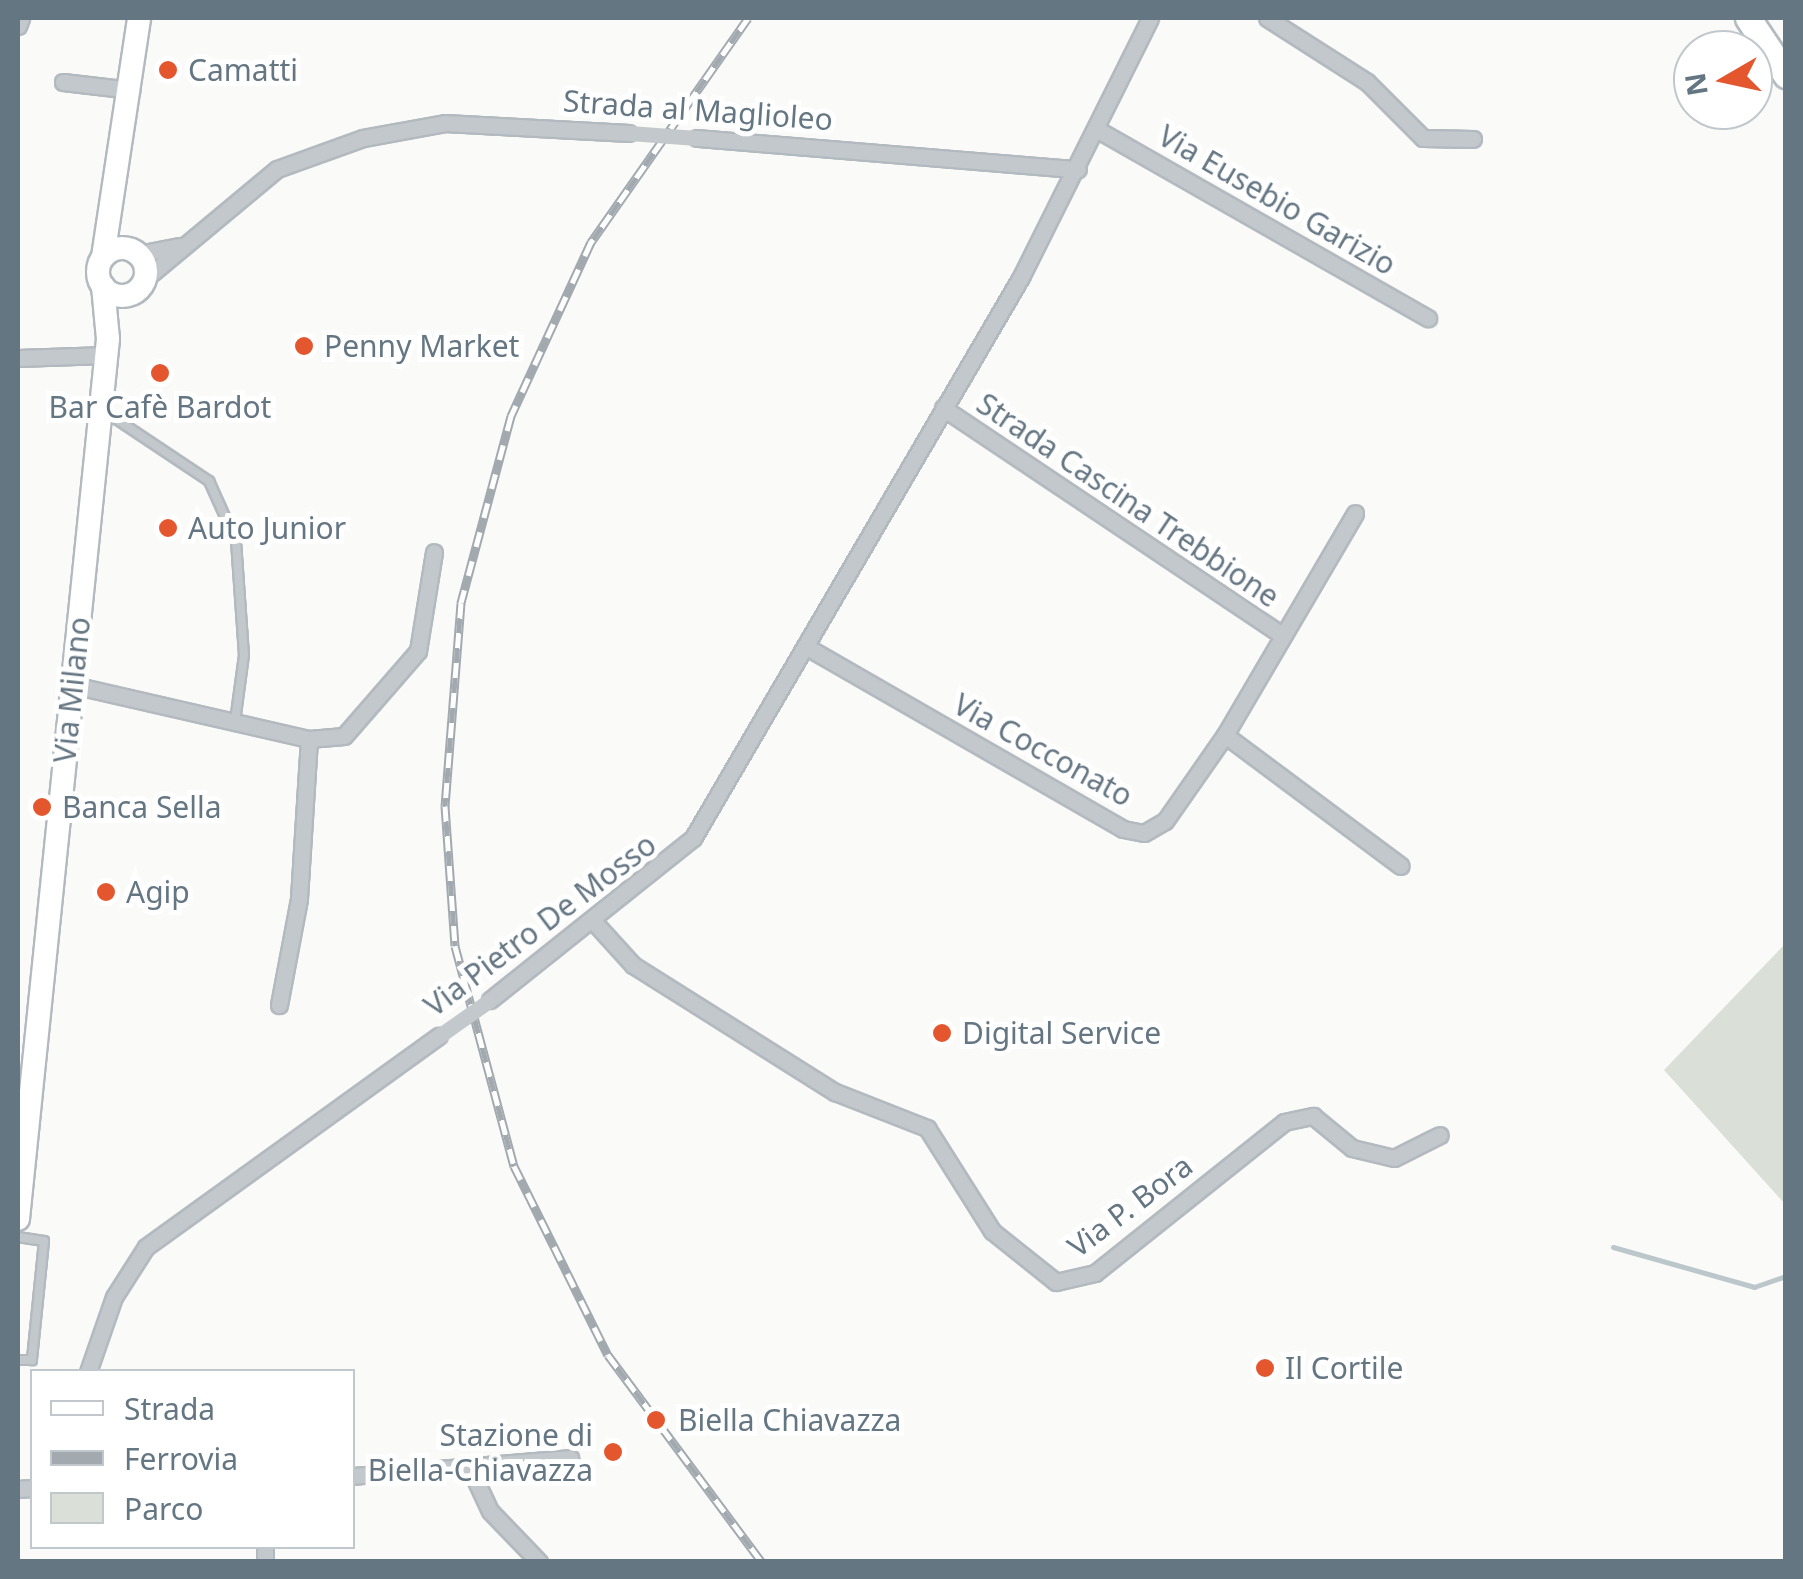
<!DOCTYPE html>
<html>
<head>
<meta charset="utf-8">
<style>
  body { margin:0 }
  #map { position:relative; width:1803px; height:1579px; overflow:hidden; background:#fafaf8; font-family:"Noto Sans",sans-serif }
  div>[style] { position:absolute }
  .green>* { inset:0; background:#dadfd7 }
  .stream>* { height:5px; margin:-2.5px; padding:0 2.5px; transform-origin:2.5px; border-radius:2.5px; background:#bbc7cb }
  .roads { filter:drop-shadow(2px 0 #b3babf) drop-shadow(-2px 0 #b3babf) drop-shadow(0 2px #b3babf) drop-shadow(0 -2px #b3babf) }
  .service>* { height:8px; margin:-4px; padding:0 4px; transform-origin:4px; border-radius:4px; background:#c3c8cc }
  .minor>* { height:15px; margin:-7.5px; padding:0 7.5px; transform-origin:7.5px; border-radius:7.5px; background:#c3c8cc }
  .secondary>* { height:22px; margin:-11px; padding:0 11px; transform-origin:11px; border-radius:11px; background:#fff }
  .secondary>.ring { margin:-11px; padding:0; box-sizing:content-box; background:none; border:22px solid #fff; border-radius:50% }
  .trunk>* { height:25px; margin:-12.5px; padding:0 12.5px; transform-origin:12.5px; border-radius:12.5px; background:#fff }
  .rail>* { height:9px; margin-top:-4.5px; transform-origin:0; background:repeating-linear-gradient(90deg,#fff 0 15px,#a2aab0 0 30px); box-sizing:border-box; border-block:2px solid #a2aab0 }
  .minor-bridge>* { height:15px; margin:-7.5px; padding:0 7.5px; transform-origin:7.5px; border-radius:7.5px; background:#c3c8cc }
  .dots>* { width:28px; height:28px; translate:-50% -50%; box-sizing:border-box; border:5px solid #fff; border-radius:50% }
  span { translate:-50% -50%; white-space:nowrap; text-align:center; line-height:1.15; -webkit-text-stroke:10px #fff; paint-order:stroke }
  .poi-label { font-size:30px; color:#657683 }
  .left { translate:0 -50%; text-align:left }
  .right { translate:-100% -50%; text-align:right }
  .street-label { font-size:30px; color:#657683 }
  .frame { position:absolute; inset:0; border:20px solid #657683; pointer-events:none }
  .legend { position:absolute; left:30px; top:1369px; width:325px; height:180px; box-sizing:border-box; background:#fff; border:2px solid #c1c8cd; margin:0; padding:12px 18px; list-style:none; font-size:30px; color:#657683 }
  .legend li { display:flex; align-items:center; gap:20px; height:50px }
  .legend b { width:50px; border:2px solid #c1c8cd }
  .north { position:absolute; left:1673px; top:30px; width:100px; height:100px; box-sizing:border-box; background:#fff; border:2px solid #c1c8cd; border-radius:50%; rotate:261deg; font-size:28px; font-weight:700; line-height:40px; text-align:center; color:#657683 }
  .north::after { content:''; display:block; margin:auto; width:35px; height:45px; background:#e4572e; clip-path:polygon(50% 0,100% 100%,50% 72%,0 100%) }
</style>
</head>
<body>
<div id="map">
  <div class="green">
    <i style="clip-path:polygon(1785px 944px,1785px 1204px,1664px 1070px)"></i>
  </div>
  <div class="stream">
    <i style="left:1613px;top:1247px;width:147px;rotate:15.8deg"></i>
    <i style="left:1754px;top:1287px;width:34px;rotate:-19deg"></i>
  </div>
  <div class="roads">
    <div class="service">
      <i style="left:107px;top:413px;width:123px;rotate:33.7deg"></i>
      <i style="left:209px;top:481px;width:66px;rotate:65.8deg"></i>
      <i style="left:236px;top:541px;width:114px;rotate:86deg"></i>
      <i style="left:244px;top:655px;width:68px;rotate:97.7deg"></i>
      <i style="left:18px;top:1237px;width:26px;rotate:9deg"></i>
      <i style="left:44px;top:1241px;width:120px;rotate:95.8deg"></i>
      <i style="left:32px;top:1360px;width:14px;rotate:180deg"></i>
    </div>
    <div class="minor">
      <i style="left:1267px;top:18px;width:119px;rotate:32.6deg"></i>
      <i style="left:1367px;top:82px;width:79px;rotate:45deg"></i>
      <i style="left:1423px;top:138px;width:50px;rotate:1.1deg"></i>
      <i style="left:18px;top:26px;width:9px;rotate:-69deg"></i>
      <i style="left:63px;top:82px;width:69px;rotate:6.6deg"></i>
      <i style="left:1098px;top:130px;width:380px;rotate:29.7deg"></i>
      <i style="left:697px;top:138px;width:382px;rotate:4.7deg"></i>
      <i style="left:138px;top:254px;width:43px;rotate:-10.8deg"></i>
      <i style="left:146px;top:278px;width:170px;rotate:-39.8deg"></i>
      <i style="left:277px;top:169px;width:91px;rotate:-19.8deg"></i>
      <i style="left:363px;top:138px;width:83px;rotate:-10.4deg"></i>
      <i style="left:445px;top:123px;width:184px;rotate:3.1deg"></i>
      <i style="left:18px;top:358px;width:88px;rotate:-2deg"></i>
      <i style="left:943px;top:408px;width:409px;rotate:33.8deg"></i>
      <i style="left:805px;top:646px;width:367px;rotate:29.9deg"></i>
      <i style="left:1123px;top:829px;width:21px;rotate:11deg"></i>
      <i style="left:1144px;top:833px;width:24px;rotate:-30deg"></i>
      <i style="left:1165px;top:821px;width:105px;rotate:-55.1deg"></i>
      <i style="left:1225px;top:735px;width:257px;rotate:-59.6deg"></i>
      <i style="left:73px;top:685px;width:242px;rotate:12.9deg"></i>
      <i style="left:309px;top:739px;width:160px;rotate:93.6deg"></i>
      <i style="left:299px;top:899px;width:108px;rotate:100.7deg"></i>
      <i style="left:1225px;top:735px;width:219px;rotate:36.7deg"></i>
      <i style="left:309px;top:739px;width:35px;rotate:-5deg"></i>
      <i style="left:344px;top:736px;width:113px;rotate:-49deg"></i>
      <i style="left:418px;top:651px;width:100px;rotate:-80.8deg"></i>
      <i style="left:594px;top:922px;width:58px;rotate:47.8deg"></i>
      <i style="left:633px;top:965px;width:239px;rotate:32.2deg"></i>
      <i style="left:835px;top:1092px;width:99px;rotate:21.4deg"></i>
      <i style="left:927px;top:1128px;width:122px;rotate:57.7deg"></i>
      <i style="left:992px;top:1231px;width:82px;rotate:38.6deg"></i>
      <i style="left:1056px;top:1282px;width:40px;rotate:-13deg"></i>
      <i style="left:1095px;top:1273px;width:242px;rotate:-38.6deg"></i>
      <i style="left:1284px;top:1122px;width:30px;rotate:-12deg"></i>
      <i style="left:1313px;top:1116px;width:50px;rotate:39.4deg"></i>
      <i style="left:1352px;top:1148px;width:43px;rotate:13.4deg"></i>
      <i style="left:1394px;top:1158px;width:51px;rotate:-26.6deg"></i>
      <i style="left:490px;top:1000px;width:260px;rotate:-38.6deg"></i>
      <i style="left:693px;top:838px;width:650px;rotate:-59.69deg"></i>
      <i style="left:1021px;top:277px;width:289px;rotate:-63.5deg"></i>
      <i style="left:88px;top:1372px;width:79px;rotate:-70.9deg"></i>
      <i style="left:114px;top:1297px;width:59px;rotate:-57.4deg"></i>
      <i style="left:146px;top:1247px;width:361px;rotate:-35.8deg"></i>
      <i style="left:470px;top:1468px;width:47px;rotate:65.1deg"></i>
      <i style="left:490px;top:1511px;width:71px;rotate:46.1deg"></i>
      <i style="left:352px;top:1476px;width:219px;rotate:-4.7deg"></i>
      <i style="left:18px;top:1489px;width:14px;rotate:-4deg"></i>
      <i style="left:265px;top:1546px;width:16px;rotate:90deg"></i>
    </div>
    <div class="secondary">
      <i class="ring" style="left:98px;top:248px;width:26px;height:26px"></i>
      <i style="left:103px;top:257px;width:242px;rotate:-81.4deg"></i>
      <i style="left:18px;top:1219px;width:885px;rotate:-84.16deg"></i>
      <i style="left:108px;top:339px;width:53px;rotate:-95.4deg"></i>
    </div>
    <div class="trunk">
      <i style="left:1748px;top:18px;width:69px;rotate:56.3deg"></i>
    </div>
  </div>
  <div class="rail">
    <i style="left:748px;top:18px;width:274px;rotate:125deg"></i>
    <i style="left:591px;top:242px;width:192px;rotate:114.7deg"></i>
    <i style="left:511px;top:416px;width:194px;rotate:105deg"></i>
    <i style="left:461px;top:603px;width:204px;rotate:94.5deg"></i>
    <i style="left:445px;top:806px;width:140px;rotate:85.9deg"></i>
    <i style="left:455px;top:946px;width:228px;rotate:75deg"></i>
    <i style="left:514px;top:1166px;width:211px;rotate:63.6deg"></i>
    <i style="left:608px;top:1355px;width:258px;rotate:53.4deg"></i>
  </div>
  <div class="minor-bridge">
    <i style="left:629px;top:133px;width:68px;rotate:4.2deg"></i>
    <i style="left:439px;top:1036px;width:62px;rotate:-35.2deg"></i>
  </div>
  <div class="dots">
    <i style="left:168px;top:70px;background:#e4572e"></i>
    <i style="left:304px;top:346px;background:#e4572e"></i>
    <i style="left:160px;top:373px;background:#e4572e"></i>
    <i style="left:168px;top:528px;background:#e4572e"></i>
    <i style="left:42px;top:807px;background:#e4572e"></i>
    <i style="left:106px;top:892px;background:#e4572e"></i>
    <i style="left:942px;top:1033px;background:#e4572e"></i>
    <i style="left:1265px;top:1368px;background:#e4572e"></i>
    <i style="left:656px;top:1420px;background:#e4572e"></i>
    <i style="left:613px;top:1452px;background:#e4572e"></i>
  </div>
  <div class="poi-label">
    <span class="left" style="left:188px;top:70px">Camatti</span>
    <span class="left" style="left:324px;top:346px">Penny Market</span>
    <span style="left:160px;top:407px">Bar Cafè Bardot</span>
    <span class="left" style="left:188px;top:528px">Auto Junior</span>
    <span class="left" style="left:62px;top:807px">Banca Sella</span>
    <span class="left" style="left:126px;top:892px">Agip</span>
    <span class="left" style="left:962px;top:1033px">Digital Service</span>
    <span class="left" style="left:1285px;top:1368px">Il Cortile</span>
    <span class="left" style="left:678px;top:1420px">Biella Chiavazza</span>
    <span class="right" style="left:593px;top:1452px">Stazione di<br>Biella-Chiavazza</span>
  </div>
  <div class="street-label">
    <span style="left:698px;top:110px;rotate:4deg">Strada al Maglioleo</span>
    <span style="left:1277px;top:200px;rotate:30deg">Via Eusebio Garizio</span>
    <span style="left:1128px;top:500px;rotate:34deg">Strada Cascina Trebbione</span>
    <span style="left:72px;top:690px;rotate:-84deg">Via Milano</span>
    <span style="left:1043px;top:750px;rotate:29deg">Via Cocconato</span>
    <span style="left:540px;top:925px;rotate:-37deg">Via Pietro De Mosso</span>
    <span style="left:1130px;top:1206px;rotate:-37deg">Via P. Bora</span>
  </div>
  <div class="frame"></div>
  <ul class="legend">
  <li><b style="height:12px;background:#fff"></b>Strada</li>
  <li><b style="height:12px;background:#a2aab0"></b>Ferrovia</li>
  <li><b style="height:28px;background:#dadfd7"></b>Parco</li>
  </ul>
  <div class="north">N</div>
</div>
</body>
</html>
